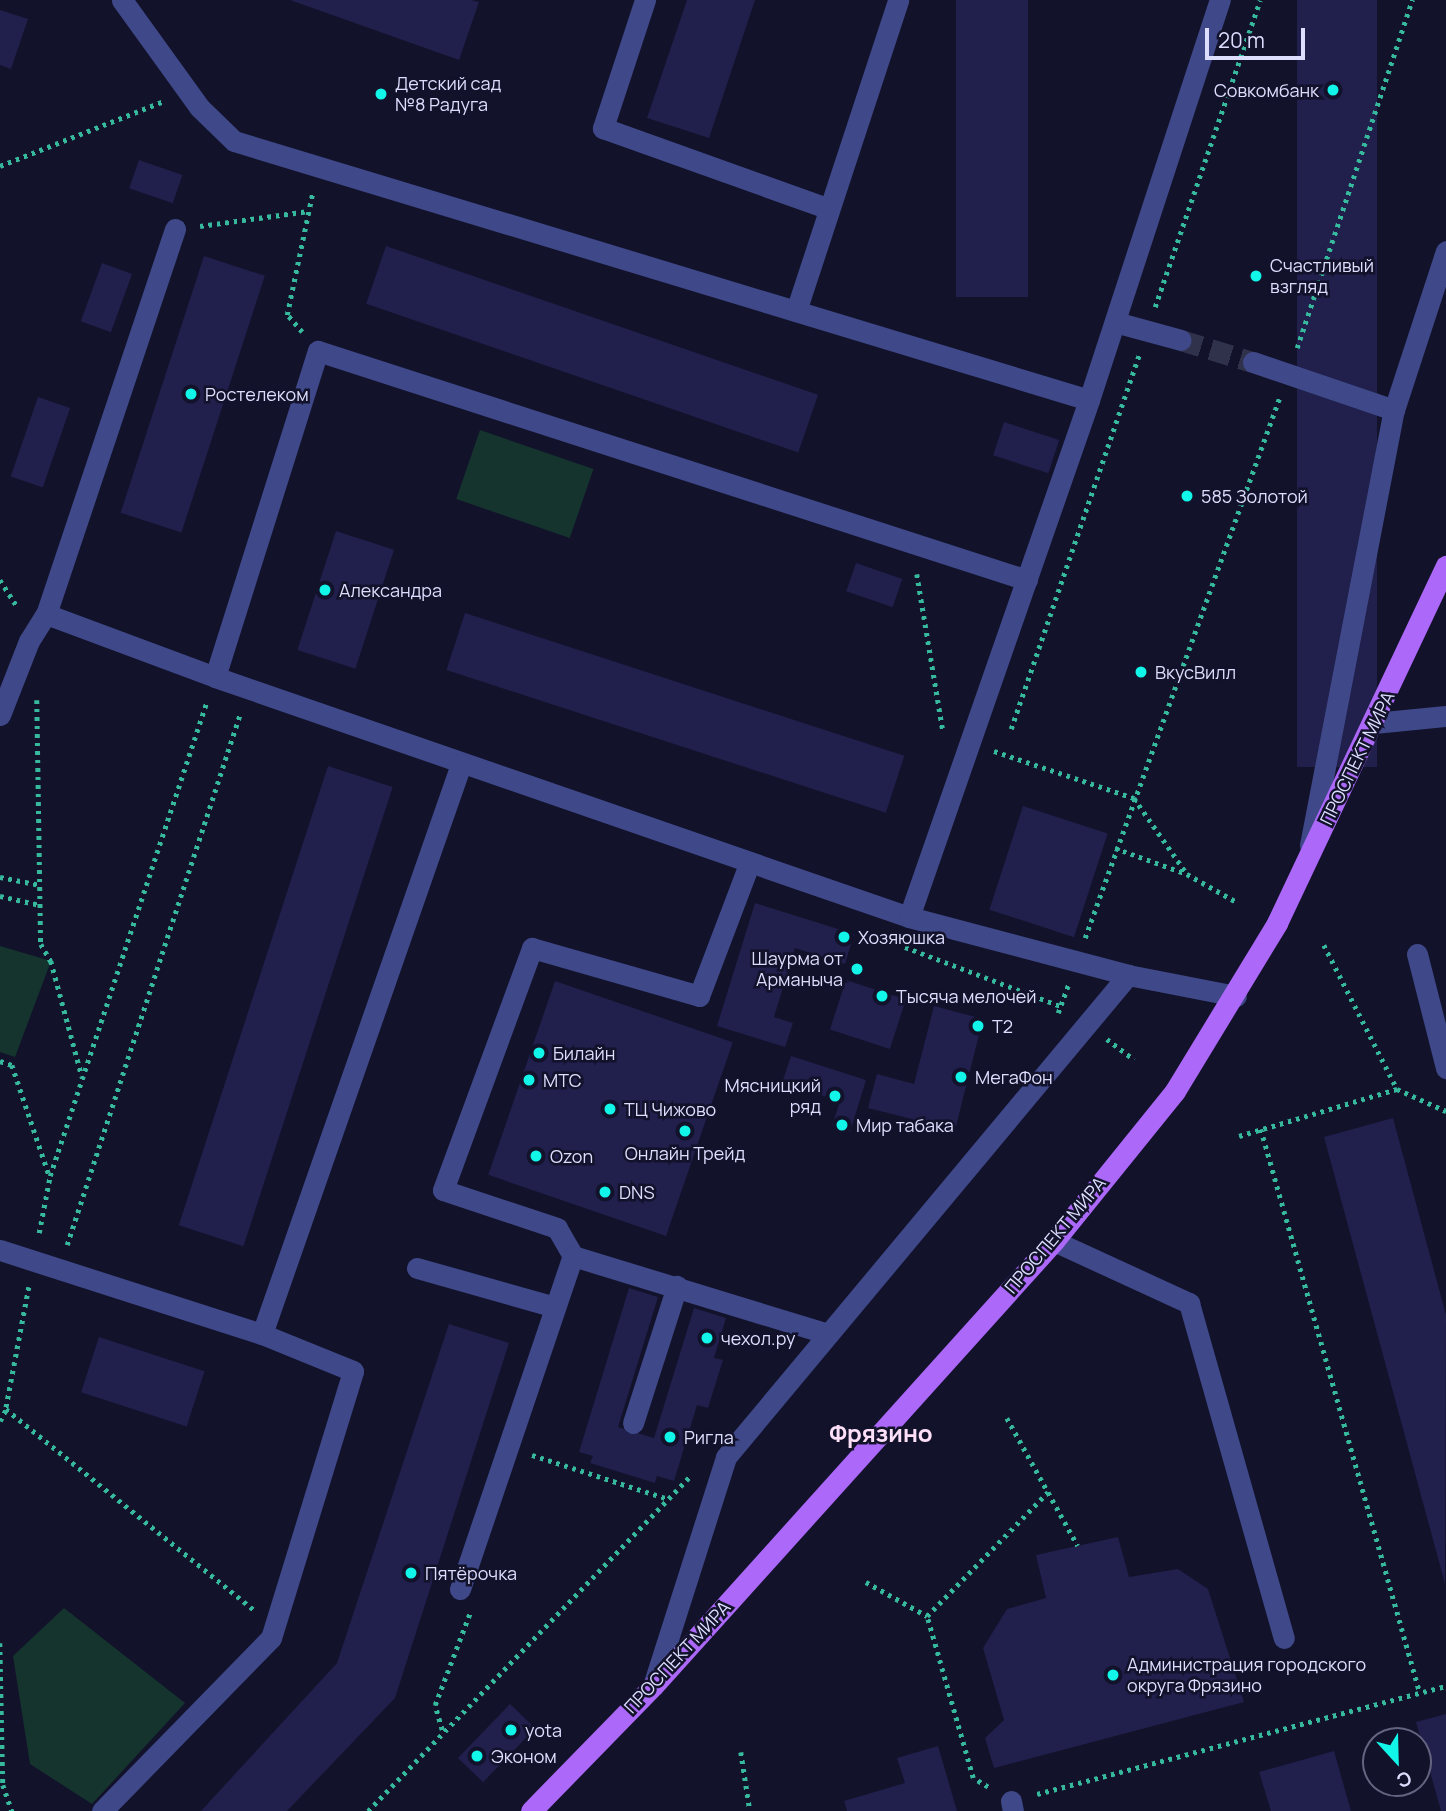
<!DOCTYPE html>
<html>
<head>
<meta charset="utf-8">
<style>
  body { margin:0 }
  #map { position:relative; width:1446px; height:1811px; overflow:hidden; background:#12122b; font-family:Manrope,sans-serif }
  div>[style] { position:absolute }
  .green>* { inset:0; background:#15342e; transform-origin:0 0 }
  .building>* { inset:0; background:#211f4b; transform-origin:0 0 }
  .minor-tunnel>* { height:21px; margin-top:-10.5px; transform-origin:0; background:repeating-linear-gradient(90deg,#30314b 0 21px,transparent 0 31px) }
  .path>* { height:4.5px; margin-top:-2.25px; transform-origin:0; background:repeating-linear-gradient(90deg,#36b99c 0 3.5px,transparent 0 8.5px) }
  .minor>* { height:21px; margin:-10.5px; padding:0 10.5px; transform-origin:10.5px; border-radius:10.5px; background:#3f4888 }
  .major>* { height:21px; margin:-10.5px; padding:0 10.5px; transform-origin:10.5px; border-radius:10.5px; background:#ac68f9 }
  .dots>* { width:19px; height:19px; translate:-50% -50%; box-sizing:border-box; border:4px solid #12122b; border-radius:50% }
  span { translate:-50% -50%; white-space:nowrap; text-align:center; line-height:1.15; -webkit-text-stroke:5px #12122b; paint-order:stroke }
  .poi-label { font-size:18px; color:#dddefe }
  .left { translate:0 -50%; text-align:left }
  .right { translate:-100% -50%; text-align:right }
  .street-label { font-size:18px; color:#dddefe }
  .district-label { font-size:24px; color:#fedff8; font-weight:700 }
  .north { position:absolute; left:1362px; top:1727px; width:70px; height:70px; box-sizing:border-box; background:#12122b; border:2px solid #63647f; border-radius:50%; rotate:158deg; font-size:19px; font-weight:700; line-height:28px; text-align:center; color:#dddefe }
  .north::after { content:''; display:block; margin:auto; width:24px; height:32px; background:#11f6e9; clip-path:polygon(50% 0,100% 100%,50% 72%,0 100%) }
  .scale { position:absolute; left:1205px; top:28px; width:100px; height:32px; box-sizing:border-box; border:4px solid #dddefe; border-top:0; padding-left:9px; font-size:21px; line-height:24px; white-space:nowrap; color:#dddefe; -webkit-text-stroke:5px #12122b; paint-order:stroke }
</style>
</head>
<body>
<div id="map">
  <div class="green">
    <i style="left:480px;top:430px;width:120px;height:73px;rotate:19deg"></i>
    <i style="clip-path:polygon(0 946px,51px 961px,15px 1057px,0 1052px)"></i>
    <i style="clip-path:polygon(64px 1608px,185px 1703px,92px 1804px,30px 1764px,13px 1656px)"></i>
  </div>
  <div class="building">
    <i style="clip-path:polygon(290px 0,471px 0,479px 2px,459px 60px)"></i>
    <i style="clip-path:polygon(687px 0,755px 0,709px 138px,647px 118px)"></i>
    <i style="left:956px;top:0;width:72px;height:297px"></i>
    <i style="left:1297px;top:0;width:80px;height:767px"></i>
    <i style="clip-path:polygon(0 10px,28px 19px,11px 69px,0 65px)"></i>
    <i style="left:139px;top:160px;width:46px;height:30px;rotate:19deg"></i>
    <i style="left:386px;top:246px;width:457px;height:61px;rotate:19deg"></i>
    <i style="left:204px;top:256px;width:64px;height:270px;rotate:18deg"></i>
    <i style="left:102px;top:263px;width:32px;height:62px;rotate:20deg"></i>
    <i style="left:38px;top:397px;width:34px;height:84px;rotate:19deg"></i>
    <i style="left:1004px;top:422px;width:58px;height:35px;rotate:18deg"></i>
    <i style="left:336px;top:531px;width:61px;height:125px;rotate:18deg"></i>
    <i style="left:856px;top:563px;width:49px;height:30px;rotate:19deg"></i>
    <i style="left:465px;top:613px;width:462px;height:60px;rotate:18deg"></i>
    <i style="left:328px;top:766px;width:68px;height:483px;rotate:18deg"></i>
    <i style="left:1023px;top:806px;width:89px;height:109px;rotate:18deg"></i>
    <i style="clip-path:polygon(755px 903px,854px 934px,845px 964px,795px 948px,774px 1017px,793px 1023px,785px 1047px,717px 1026px)"></i>
    <i style="left:851px;top:963px;width:16px;height:6px;rotate:18deg"></i>
    <i style="left:846px;top:980px;width:63px;height:52px;rotate:18deg"></i>
    <i style="left:555px;top:981px;width:188px;height:205px;rotate:19deg"></i>
    <i style="clip-path:polygon(934px 1006px,983px 1019px,955px 1130px,868px 1108px,877px 1074px,914px 1084px)"></i>
    <i style="clip-path:polygon(791px 1056px,866px 1080px,850px 1132px,832px 1126px,840px 1101px,782px 1083px)"></i>
    <i style="clip-path:polygon(1393px 1118px,1446px 1315px,1445px 1584px,1324px 1137px)"></i>
    <i style="clip-path:polygon(629px 1288px,658px 1297px,618px 1427px,654px 1438px,694px 1308px,726px 1318px,714px 1358px,723px 1360px,708px 1408px,697px 1405px,674px 1481px,657px 1476px,655px 1483px,590px 1463px,593px 1456px,579px 1452px)"></i>
    <i style="clip-path:polygon(449px 1324px,509px 1343px,395px 1698px,287px 1811px,201px 1811px,337px 1663px)"></i>
    <i style="left:99px;top:1337px;width:111px;height:58px;rotate:18deg"></i>
    <i style="clip-path:polygon(1118px 1537px,1129px 1577px,1178px 1569px,1208px 1589px,1244px 1702px,994px 1768px,985px 1738px,1004px 1720px,983px 1648px,1007px 1609px,1046px 1598px,1036px 1555px)"></i>
    <i style="left:510px;top:1704px;width:35px;height:75px;rotate:44deg"></i>
    <i style="clip-path:polygon(1446px 1714px,1446px 1811px,1441px 1811px,1416px 1722px)"></i>
    <i style="clip-path:polygon(938px 1746px,957px 1811px,847px 1811px,844px 1801px,905px 1783px,897px 1758px)"></i>
    <i style="clip-path:polygon(1334px 1751px,1351px 1811px,1271px 1811px,1259px 1772px)"></i>
  </div>
  <div class="minor-tunnel">
    <i style="left:1181px;top:340px;width:75px;rotate:17deg"></i>
  </div>
  <div class="path">
    <i style="left:0;top:166px;width:174px;rotate:-21.6deg"></i>
    <i style="left:200px;top:226px;width:110px;rotate:-7.8deg"></i>
    <i style="left:1155px;top:307px;width:324px;rotate:-71.1deg"></i>
    <i style="left:302px;top:332px;width:23px;rotate:-131deg"></i>
    <i style="left:287px;top:315px;width:127px;rotate:-78.2deg"></i>
    <i style="left:1297px;top:348px;width:367px;rotate:-71.7deg"></i>
    <i style="left:917px;top:574px;width:159px;rotate:80.6deg"></i>
    <i style="left:0;top:580px;width:33px;rotate:57deg"></i>
    <i style="left:37px;top:700px;width:244px;rotate:89.1deg"></i>
    <i style="left:41px;top:944px;width:20px;rotate:60deg"></i>
    <i style="left:51px;top:961px;width:120px;rotate:75deg"></i>
    <i style="left:1011px;top:729px;width:395px;rotate:-71.1deg"></i>
    <i style="left:994px;top:751px;width:148px;rotate:18.6deg"></i>
    <i style="left:1134px;top:798px;width:93px;rotate:55.1deg"></i>
    <i style="left:1115px;top:848px;width:77px;rotate:19.9deg"></i>
    <i style="left:1187px;top:874px;width:55px;rotate:29.4deg"></i>
    <i style="left:0;top:877px;width:41px;rotate:11.3deg"></i>
    <i style="left:0;top:896px;width:41px;rotate:12.7deg"></i>
    <i style="left:1085px;top:938px;width:573px;rotate:-70.2deg"></i>
    <i style="left:1324px;top:945px;width:161px;rotate:63.1deg"></i>
    <i style="left:1397px;top:1089px;width:54px;rotate:24.2deg"></i>
    <i style="left:905px;top:947px;width:169px;rotate:20.8deg"></i>
    <i style="left:1058px;top:1013px;width:30px;rotate:-70deg"></i>
    <i style="left:1107px;top:1039px;width:34px;rotate:37deg"></i>
    <i style="left:0;top:1061px;width:13px;rotate:18deg"></i>
    <i style="left:12px;top:1065px;width:116px;rotate:71.4deg"></i>
    <i style="left:1261px;top:1129px;width:586px;rotate:74.26deg"></i>
    <i style="left:1239px;top:1136px;width:165px;rotate:-16.6deg"></i>
    <i style="left:39px;top:1233px;width:58px;rotate:-79.1deg"></i>
    <i style="left:50px;top:1176px;width:500px;rotate:-71.71deg"></i>
    <i style="left:67px;top:1245px;width:558px;rotate:-71.95deg"></i>
    <i style="left:29px;top:1287px;width:124px;rotate:100.7deg"></i>
    <i style="left:6px;top:1409px;width:318px;rotate:39deg"></i>
    <i style="left:1007px;top:1418px;width:146px;rotate:61deg"></i>
    <i style="left:0;top:1421px;width:13px;rotate:-63deg"></i>
    <i style="left:532px;top:1455px;width:143px;rotate:17.9deg"></i>
    <i style="left:866px;top:1582px;width:70px;rotate:29.1deg"></i>
    <i style="left:0;top:1643px;width:142px;rotate:88.8deg"></i>
    <i style="left:3px;top:1785px;width:28px;rotate:71deg"></i>
    <i style="left:442px;top:1730px;width:26px;rotate:-106deg"></i>
    <i style="left:435px;top:1705px;width:98px;rotate:-69.2deg"></i>
    <i style="left:741px;top:1752px;width:60px;rotate:81.3deg"></i>
    <i style="left:988px;top:1787px;width:17px;rotate:-149deg"></i>
    <i style="left:973px;top:1778px;width:168px;rotate:-105.9deg"></i>
    <i style="left:927px;top:1616px;width:173px;rotate:-45.7deg"></i>
    <i style="left:1037px;top:1794px;width:423px;rotate:-14.8deg"></i>
    <i style="left:368px;top:1811px;width:463px;rotate:-46.1deg"></i>
  </div>
  <div class="minor">
    <i style="left:122px;top:0;width:133px;rotate:54.2deg"></i>
    <i style="left:200px;top:108px;width:47px;rotate:44.1deg"></i>
    <i style="left:234px;top:141px;width:893px;rotate:16.85deg"></i>
    <i style="left:645px;top:0;width:135px;rotate:108.2deg"></i>
    <i style="left:603px;top:128px;width:238px;rotate:19.7deg"></i>
    <i style="left:175px;top:229px;width:406px;rotate:108.5deg"></i>
    <i style="left:46px;top:614px;width:180px;rotate:20.4deg"></i>
    <i style="left:215px;top:677px;width:734px;rotate:19.08deg"></i>
    <i style="left:909px;top:917px;width:227px;rotate:14.8deg"></i>
    <i style="left:1128px;top:975px;width:110px;rotate:11deg"></i>
    <i style="left:796px;top:311px;width:327px;rotate:-71.8deg"></i>
    <i style="left:1115px;top:322px;width:68px;rotate:15.3deg"></i>
    <i style="left:1253px;top:362px;width:149px;rotate:18.8deg"></i>
    <i style="left:215px;top:677px;width:342px;rotate:-72.5deg"></i>
    <i style="left:318px;top:351px;width:745px;rotate:17.9deg"></i>
    <i style="left:0;top:715px;width:79px;rotate:-68.6deg"></i>
    <i style="left:29px;top:641px;width:32px;rotate:-58deg"></i>
    <i style="left:1374px;top:723px;width:72px;rotate:-5.6deg"></i>
    <i style="left:1310px;top:845px;width:443px;rotate:-79.1deg"></i>
    <i style="left:1394px;top:410px;width:167px;rotate:-71.9deg"></i>
    <i style="left:909px;top:917px;width:547px;rotate:-70.8deg"></i>
    <i style="left:1089px;top:400px;width:421px;rotate:-71.9deg"></i>
    <i style="left:1417px;top:954px;width:118px;rotate:75.7deg"></i>
    <i style="left:1054px;top:1241px;width:149px;rotate:24.7deg"></i>
    <i style="left:1189px;top:1303px;width:348px;rotate:74.2deg"></i>
    <i style="left:0;top:1250px;width:275px;rotate:17.8deg"></i>
    <i style="left:573px;top:1256px;width:32px;rotate:-120deg"></i>
    <i style="left:557px;top:1228px;width:120px;rotate:-161.6deg"></i>
    <i style="left:443px;top:1190px;width:258px;rotate:-69.8deg"></i>
    <i style="left:532px;top:948px;width:174px;rotate:16deg"></i>
    <i style="left:699px;top:996px;width:143px;rotate:-69.2deg"></i>
    <i style="left:417px;top:1268px;width:143px;rotate:15.8deg"></i>
    <i style="left:633px;top:1423px;width:144px;rotate:-72.2deg"></i>
    <i style="left:460px;top:1589px;width:352px;rotate:-71.3deg"></i>
    <i style="left:573px;top:1256px;width:267px;rotate:17deg"></i>
    <i style="left:653px;top:1686px;width:240px;rotate:-72.3deg"></i>
    <i style="left:726px;top:1457px;width:628px;rotate:-50.17deg"></i>
    <i style="left:1011px;top:1801px;width:10px;rotate:79deg"></i>
    <i style="left:102px;top:1811px;width:242px;rotate:-45.7deg"></i>
    <i style="left:271px;top:1638px;width:279px;rotate:-72.9deg"></i>
    <i style="left:353px;top:1371px;width:98px;rotate:-157.9deg"></i>
    <i style="left:262px;top:1334px;width:604px;rotate:-70.75deg"></i>
  </div>
  <div class="major">
    <i style="left:531px;top:1811px;width:175px;rotate:-45.7deg"></i>
    <i style="left:653px;top:1686px;width:599px;rotate:-47.98deg"></i>
    <i style="left:1054px;top:1241px;width:193px;rotate:-51.1deg"></i>
    <i style="left:1175px;top:1091px;width:197px;rotate:-58.7deg"></i>
    <i style="left:1277px;top:923px;width:395px;rotate:-64.7deg"></i>
  </div>
  <div class="dots">
    <i style="left:1333px;top:90px;background:#11f6e9"></i>
    <i style="left:381px;top:94px;background:#11f6e9"></i>
    <i style="left:1256px;top:276px;background:#11f6e9"></i>
    <i style="left:191px;top:394px;background:#11f6e9"></i>
    <i style="left:1187px;top:496px;background:#11f6e9"></i>
    <i style="left:325px;top:590px;background:#11f6e9"></i>
    <i style="left:1141px;top:672px;background:#11f6e9"></i>
    <i style="left:844px;top:937px;background:#11f6e9"></i>
    <i style="left:857px;top:969px;background:#11f6e9"></i>
    <i style="left:882px;top:996px;background:#11f6e9"></i>
    <i style="left:978px;top:1026px;background:#11f6e9"></i>
    <i style="left:539px;top:1053px;background:#11f6e9"></i>
    <i style="left:961px;top:1077px;background:#11f6e9"></i>
    <i style="left:529px;top:1080px;background:#11f6e9"></i>
    <i style="left:835px;top:1096px;background:#11f6e9"></i>
    <i style="left:610px;top:1109px;background:#11f6e9"></i>
    <i style="left:842px;top:1125px;background:#11f6e9"></i>
    <i style="left:685px;top:1131px;background:#11f6e9"></i>
    <i style="left:536px;top:1156px;background:#11f6e9"></i>
    <i style="left:605px;top:1192px;background:#11f6e9"></i>
    <i style="left:707px;top:1338px;background:#11f6e9"></i>
    <i style="left:670px;top:1437px;background:#11f6e9"></i>
    <i style="left:411px;top:1573px;background:#11f6e9"></i>
    <i style="left:1113px;top:1675px;background:#11f6e9"></i>
    <i style="left:511px;top:1730px;background:#11f6e9"></i>
    <i style="left:477px;top:1756px;background:#11f6e9"></i>
  </div>
  <div class="poi-label">
    <span class="left" style="left:395px;top:94px">Детский сад<br>№8 Радуга</span>
    <span class="right" style="left:1319px;top:90px">Совкомбанк</span>
    <span class="left" style="left:1270px;top:276px">Счастливый<br>взгляд</span>
    <span class="left" style="left:205px;top:394px">Ростелеком</span>
    <span class="left" style="left:1201px;top:496px">585 Золотой</span>
    <span class="left" style="left:339px;top:590px">Александра</span>
    <span class="left" style="left:1155px;top:672px">ВкусВилл</span>
    <span class="left" style="left:858px;top:937px">Хозяюшка</span>
    <span class="right" style="left:843px;top:969px">Шаурма от<br>Арманыча</span>
    <span class="left" style="left:896px;top:996px">Тысяча мелочей</span>
    <span class="left" style="left:992px;top:1026px">T2</span>
    <span class="left" style="left:553px;top:1053px">Билайн</span>
    <span class="left" style="left:975px;top:1077px">МегаФон</span>
    <span class="left" style="left:543px;top:1080px">МТС</span>
    <span class="right" style="left:821px;top:1096px">Мясницкий<br>ряд</span>
    <span class="left" style="left:624px;top:1109px">ТЦ Чижово</span>
    <span class="left" style="left:856px;top:1125px">Мир табака</span>
    <span style="left:685px;top:1153px">Онлайн Трейд</span>
    <span class="left" style="left:550px;top:1156px">Ozon</span>
    <span class="left" style="left:619px;top:1192px">DNS</span>
    <span class="left" style="left:721px;top:1338px">чехол.ру</span>
    <span class="left" style="left:684px;top:1437px">Ригла</span>
    <span class="left" style="left:425px;top:1573px">Пятёрочка</span>
    <span class="left" style="left:1127px;top:1675px">Администрация городского<br>округа Фрязино</span>
    <span class="left" style="left:525px;top:1730px">yota</span>
    <span class="left" style="left:491px;top:1756px">Эконом</span>
  </div>
  <div class="street-label">
    <span style="left:1357px;top:758px;rotate:-64deg">ПРОСПЕКТ МИРА</span>
    <span style="left:1055px;top:1235px;rotate:-50deg">ПРОСПЕКТ МИРА</span>
    <span style="left:677px;top:1657px;rotate:-47deg">ПРОСПЕКТ МИРА</span>
  </div>
  <div class="district-label">
    <span style="left:881px;top:1433px">Фрязино</span>
  </div>
  <div class="north">С</div>
  <div class="scale">20 m</div>
</div>
</body>
</html>
